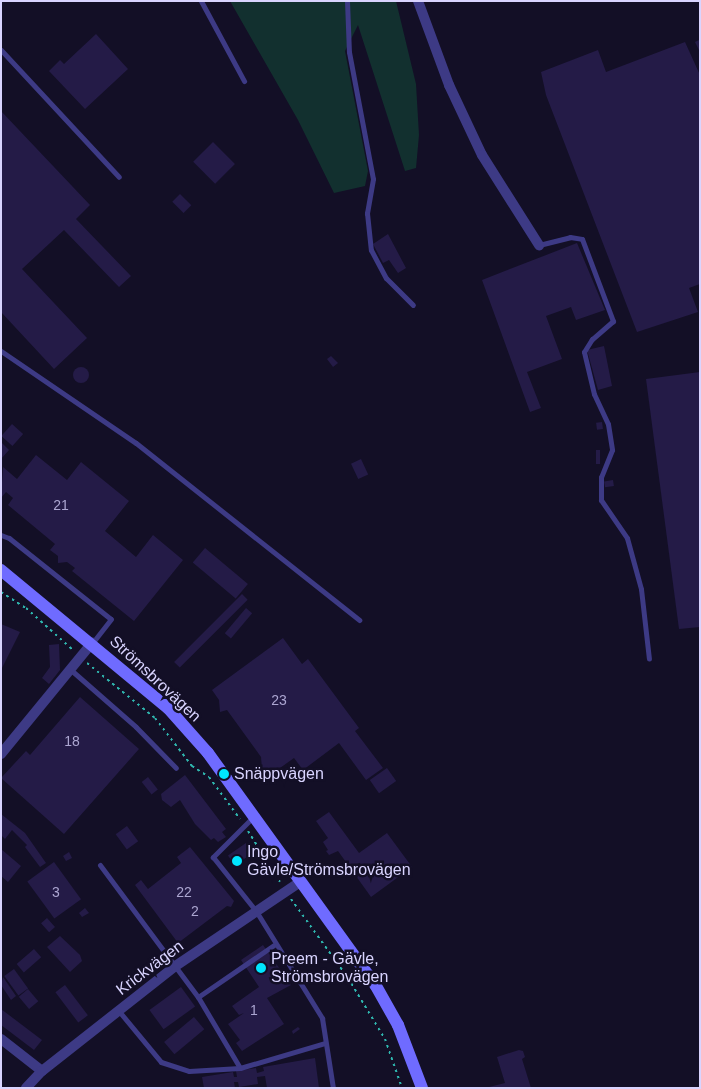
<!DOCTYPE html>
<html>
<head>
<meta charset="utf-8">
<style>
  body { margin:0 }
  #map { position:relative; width:701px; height:1089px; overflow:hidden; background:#130f26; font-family:Arial,sans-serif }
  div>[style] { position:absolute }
  .green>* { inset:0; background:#12302f }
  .building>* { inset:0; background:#241b47; transform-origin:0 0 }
  .round { border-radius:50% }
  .path>* { height:2px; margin-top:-1px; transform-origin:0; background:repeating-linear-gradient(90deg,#2fb8b0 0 2.5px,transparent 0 6.5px) }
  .lane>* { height:5px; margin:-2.5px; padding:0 2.5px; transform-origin:2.5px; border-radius:2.5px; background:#3d3a85 }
  .street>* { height:10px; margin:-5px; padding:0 5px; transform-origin:5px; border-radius:5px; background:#3d3a85 }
  .secondary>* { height:12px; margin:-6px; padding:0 6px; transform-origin:6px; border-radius:6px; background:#6f6bff }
  .dots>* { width:14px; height:14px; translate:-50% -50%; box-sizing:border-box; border:2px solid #130f26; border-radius:50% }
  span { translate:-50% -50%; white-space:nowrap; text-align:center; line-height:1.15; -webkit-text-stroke:5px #130f26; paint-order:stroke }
  .number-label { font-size:14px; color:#aca6d1 }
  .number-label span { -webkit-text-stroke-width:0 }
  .street-label { font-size:16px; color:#d9d4ff }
  .poi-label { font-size:16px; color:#d9d4ff }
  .left { translate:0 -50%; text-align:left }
  .frame { position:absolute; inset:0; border:2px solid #d9d4ff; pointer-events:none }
</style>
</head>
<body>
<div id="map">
  <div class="green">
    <i style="clip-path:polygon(230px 1px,396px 1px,416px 84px,419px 135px,416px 168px,405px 171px,358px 25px,345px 51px,368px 171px,365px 186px,334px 193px,298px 120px)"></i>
  </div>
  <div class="building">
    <i style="clip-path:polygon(96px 34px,128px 69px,85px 109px,49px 71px,60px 60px,64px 64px)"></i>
    <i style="clip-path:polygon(699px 40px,700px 43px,700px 52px,695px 42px)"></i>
    <i style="clip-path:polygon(685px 42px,700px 75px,700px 284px,689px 288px,698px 312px,637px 332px,546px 95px,541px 72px,598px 50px,606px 72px)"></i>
    <i style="clip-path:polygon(1px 111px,90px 205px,76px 219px,131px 276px,119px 287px,64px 230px,22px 269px,87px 338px,54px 369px,1px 312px)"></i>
    <i style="left:213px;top:142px;width:31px;height:28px;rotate:45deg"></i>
    <i style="left:180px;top:194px;width:16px;height:11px;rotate:45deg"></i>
    <i style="clip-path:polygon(388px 234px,406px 268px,398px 273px,389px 260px,383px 263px,373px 244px)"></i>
    <i style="clip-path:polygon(577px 243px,605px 310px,576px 320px,571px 307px,546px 316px,562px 359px,527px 372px,541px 408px,530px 412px,482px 280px)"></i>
    <i style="clip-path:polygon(604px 346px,612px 386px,598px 390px,587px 350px)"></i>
    <i style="clip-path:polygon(331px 356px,338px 363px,333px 367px,327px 359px)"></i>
    <i class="round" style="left:73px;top:367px;width:16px;height:16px"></i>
    <i style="clip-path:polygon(700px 372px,700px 627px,679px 629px,646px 379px)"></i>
    <i style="left:602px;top:422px;width:7px;height:6px;rotate:82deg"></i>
    <i style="left:12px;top:424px;width:15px;height:16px;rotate:42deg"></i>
    <i style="clip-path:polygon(1px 442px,9px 450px,1px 459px)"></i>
    <i style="left:596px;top:450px;width:4px;height:14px"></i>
    <i style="clip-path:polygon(36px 455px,67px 480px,81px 462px,129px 501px,105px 531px,136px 557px,153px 535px,183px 560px,134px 621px,72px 571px,75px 568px,67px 562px,58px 563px,58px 556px,50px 550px,55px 544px,8px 505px,13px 498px,6px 492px,1px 498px,3px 467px,17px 479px)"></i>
    <i style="left:361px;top:459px;width:17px;height:11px;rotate:65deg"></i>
    <i style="left:613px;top:480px;width:6px;height:9px;rotate:81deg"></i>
    <i style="left:205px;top:548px;width:56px;height:19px;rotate:40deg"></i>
    <i style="left:242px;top:594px;width:8px;height:96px;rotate:45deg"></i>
    <i style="left:246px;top:608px;width:8px;height:33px;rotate:40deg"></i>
    <i style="clip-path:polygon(1px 624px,20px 632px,1px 670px)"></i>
    <i style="clip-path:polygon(283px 638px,302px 664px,308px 659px,359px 728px,355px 731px,383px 768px,366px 780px,339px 743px,303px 770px,294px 758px,273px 773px,270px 769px,262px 769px,261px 757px,227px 710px,220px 712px,219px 700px,212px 690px)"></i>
    <i style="clip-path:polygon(59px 644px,60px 670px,49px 684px,42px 678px,50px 667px,49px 645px)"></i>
    <i style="clip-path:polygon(80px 697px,139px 749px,64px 834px,1px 778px,26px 751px,30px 755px)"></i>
    <i style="left:387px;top:768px;width:16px;height:21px;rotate:55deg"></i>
    <i style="clip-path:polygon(185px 775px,226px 829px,222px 832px,226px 837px,218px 842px,214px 838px,211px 840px,195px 824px,180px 800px,171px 807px,162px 800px,161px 794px)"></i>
    <i style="left:148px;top:777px;width:16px;height:8px;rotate:52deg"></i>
    <i style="clip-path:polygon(329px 812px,359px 853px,387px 833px,412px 867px,371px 897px,338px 851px,329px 855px,326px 851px,328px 850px,323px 842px,328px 838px,316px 821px)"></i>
    <i style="clip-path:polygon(1px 814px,25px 833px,46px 863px,40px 867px,25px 847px,27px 845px,12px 830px,5px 839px,1px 835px)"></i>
    <i style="left:127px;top:826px;width:19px;height:14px;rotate:54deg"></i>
    <i style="left:246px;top:843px;width:12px;height:22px;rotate:55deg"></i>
    <i style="clip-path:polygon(190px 847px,234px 901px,231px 907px,227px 906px,178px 943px,135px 885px,141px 880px,148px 889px,181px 863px,177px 857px)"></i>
    <i style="clip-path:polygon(1px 849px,21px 866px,8px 882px,1px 876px)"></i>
    <i style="clip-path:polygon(69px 852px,72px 858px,66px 861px,63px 856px)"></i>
    <i style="left:54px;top:862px;width:46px;height:33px;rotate:54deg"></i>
    <i style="clip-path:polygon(85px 908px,89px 913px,82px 917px,79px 913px)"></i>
    <i style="left:47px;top:918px;width:12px;height:8px;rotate:48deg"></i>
    <i style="clip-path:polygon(60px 936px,80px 955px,82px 961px,70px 972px,47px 947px)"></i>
    <i style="clip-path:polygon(263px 945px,291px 985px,267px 998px,284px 1024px,242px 1051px,236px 1043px,240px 1040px,228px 1024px,244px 1013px,239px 1015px,232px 1006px,259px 987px,241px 960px)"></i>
    <i style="left:34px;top:949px;width:11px;height:23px;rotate:49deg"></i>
    <i style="left:14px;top:969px;width:24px;height:12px;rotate:54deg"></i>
    <i style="clip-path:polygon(3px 977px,16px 996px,11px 1000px,1px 985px)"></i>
    <i style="left:65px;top:985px;width:38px;height:12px;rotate:53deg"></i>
    <i style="left:181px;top:987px;width:24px;height:39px;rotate:54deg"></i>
    <i style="left:28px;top:989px;width:16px;height:12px;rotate:50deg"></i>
    <i style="clip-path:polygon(1px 1009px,42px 1040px,34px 1050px,1px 1025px)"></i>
    <i style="left:194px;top:1017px;width:16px;height:39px;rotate:50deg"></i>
    <i style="clip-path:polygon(298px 1027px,300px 1029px,293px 1034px,292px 1031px)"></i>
    <i style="clip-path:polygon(519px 1050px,523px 1051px,525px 1057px,522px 1059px,531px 1088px,485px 1088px,505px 1083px,497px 1057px)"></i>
    <i style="clip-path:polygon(315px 1058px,319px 1088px,267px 1088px,265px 1076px,257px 1077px,258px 1084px,239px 1087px,238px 1082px,234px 1082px,235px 1088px,204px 1088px,202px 1077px,233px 1072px,234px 1077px,237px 1077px,236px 1071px,256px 1068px,257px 1073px,264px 1071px,263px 1067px)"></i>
  </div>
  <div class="path">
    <i style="left:1px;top:592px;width:30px;rotate:33deg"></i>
    <i style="left:26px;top:608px;width:63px;rotate:41.8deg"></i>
    <i style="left:87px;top:663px;width:87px;rotate:39deg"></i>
    <i style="left:155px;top:718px;width:61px;rotate:52.4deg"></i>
    <i style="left:192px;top:766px;width:20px;rotate:33deg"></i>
    <i style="left:209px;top:777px;width:52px;rotate:53.6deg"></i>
    <i style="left:248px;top:831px;width:60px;rotate:57.9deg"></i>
    <i style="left:291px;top:899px;width:97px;rotate:54.2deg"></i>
    <i style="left:348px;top:978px;width:71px;rotate:58.8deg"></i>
    <i style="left:385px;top:1039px;width:52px;rotate:70.9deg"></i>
  </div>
  <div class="lane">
    <i style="left:201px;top:1px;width:91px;rotate:61.7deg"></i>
    <i style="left:347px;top:1px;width:51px;rotate:87.8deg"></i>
    <i style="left:349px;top:52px;width:129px;rotate:79.3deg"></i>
    <i style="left:373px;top:179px;width:35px;rotate:100deg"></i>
    <i style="left:367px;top:213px;width:37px;rotate:84deg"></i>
    <i style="left:371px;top:250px;width:32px;rotate:62deg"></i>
    <i style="left:386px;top:278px;width:38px;rotate:45deg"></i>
    <i style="left:1px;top:50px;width:173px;rotate:47.1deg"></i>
    <i style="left:539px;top:245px;width:32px;rotate:-14deg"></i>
    <i style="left:570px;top:237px;width:12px;rotate:9deg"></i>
    <i style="left:582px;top:239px;width:88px;rotate:69.3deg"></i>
    <i style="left:613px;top:321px;width:28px;rotate:139deg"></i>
    <i style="left:592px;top:339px;width:15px;rotate:122deg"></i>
    <i style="left:584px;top:352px;width:43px;rotate:76.6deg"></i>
    <i style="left:594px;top:394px;width:33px;rotate:65deg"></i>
    <i style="left:608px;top:424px;width:26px;rotate:81deg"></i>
    <i style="left:612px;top:450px;width:29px;rotate:112deg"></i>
    <i style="left:601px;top:477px;width:23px;rotate:90deg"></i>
    <i style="left:601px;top:500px;width:46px;rotate:55.6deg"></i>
    <i style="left:627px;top:538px;width:53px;rotate:74.6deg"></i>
    <i style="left:641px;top:589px;width:70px;rotate:83.5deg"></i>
    <i style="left:1px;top:351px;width:163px;rotate:34.3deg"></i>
    <i style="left:136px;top:443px;width:285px;rotate:38.4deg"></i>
    <i style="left:1px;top:535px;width:9px;rotate:21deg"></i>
    <i style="left:9px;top:538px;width:130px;rotate:38.5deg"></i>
    <i style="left:111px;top:619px;width:31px;rotate:128deg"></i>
    <i style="left:71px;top:670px;width:86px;rotate:41.2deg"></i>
    <i style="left:136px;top:727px;width:57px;rotate:45.7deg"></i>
    <i style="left:253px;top:817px;width:57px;rotate:135deg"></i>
    <i style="left:213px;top:857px;width:69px;rotate:51.5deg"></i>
    <i style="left:256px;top:911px;width:126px;rotate:58.3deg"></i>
    <i style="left:322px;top:1018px;width:71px;rotate:81.1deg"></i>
    <i style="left:100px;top:865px;width:164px;rotate:53.4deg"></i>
    <i style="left:198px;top:997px;width:92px;rotate:-34.4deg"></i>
    <i style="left:198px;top:997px;width:82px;rotate:59.4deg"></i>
    <i style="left:118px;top:1010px;width:67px;rotate:50.4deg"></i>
    <i style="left:161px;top:1062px;width:29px;rotate:18deg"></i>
    <i style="left:189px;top:1071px;width:51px;rotate:-3.4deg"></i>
    <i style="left:240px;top:1068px;width:89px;rotate:-16.4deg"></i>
  </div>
  <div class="street">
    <i style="left:418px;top:1px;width:90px;rotate:69.7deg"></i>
    <i style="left:449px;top:85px;width:77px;rotate:64.8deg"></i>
    <i style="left:482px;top:155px;width:107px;rotate:57.7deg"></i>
    <i style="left:1px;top:754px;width:144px;rotate:-50.7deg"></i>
    <i style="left:1px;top:1039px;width:52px;rotate:38deg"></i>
    <i style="left:26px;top:1088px;width:23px;rotate:-47deg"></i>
    <i style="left:42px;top:1071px;width:168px;rotate:-38.2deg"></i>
    <i style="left:174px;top:967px;width:152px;rotate:-34deg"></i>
  </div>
  <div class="secondary">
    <i style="left:1px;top:570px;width:217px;rotate:39.6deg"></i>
    <i style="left:168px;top:708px;width:60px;rotate:48.4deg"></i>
    <i style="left:208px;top:753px;width:287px;rotate:54.2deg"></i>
    <i style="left:376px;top:986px;width:45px;rotate:60.6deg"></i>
    <i style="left:398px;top:1025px;width:67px;rotate:69.1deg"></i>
  </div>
  <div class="dots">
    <i style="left:224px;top:774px;background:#00e5ff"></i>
    <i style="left:237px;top:861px;background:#00e5ff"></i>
    <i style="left:261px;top:968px;background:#00e5ff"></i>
  </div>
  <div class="number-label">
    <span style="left:61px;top:505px">21</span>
    <span style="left:279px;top:700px">23</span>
    <span style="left:72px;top:741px">18</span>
    <span style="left:56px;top:892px">3</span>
    <span style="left:184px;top:892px">22</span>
    <span style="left:195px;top:911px">2</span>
    <span style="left:254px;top:1010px">1</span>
  </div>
  <div class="street-label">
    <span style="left:155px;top:679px;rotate:43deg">Strömsbrovägen</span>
    <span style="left:150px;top:968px;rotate:-37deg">Krickvägen</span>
  </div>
  <div class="poi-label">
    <span class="left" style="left:234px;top:774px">Snäppvägen</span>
    <span class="left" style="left:247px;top:861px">Ingo<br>Gävle/Strömsbrovägen</span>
    <span class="left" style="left:271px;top:968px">Preem - Gävle,<br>Strömsbrovägen</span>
  </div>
  <div class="frame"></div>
</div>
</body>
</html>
